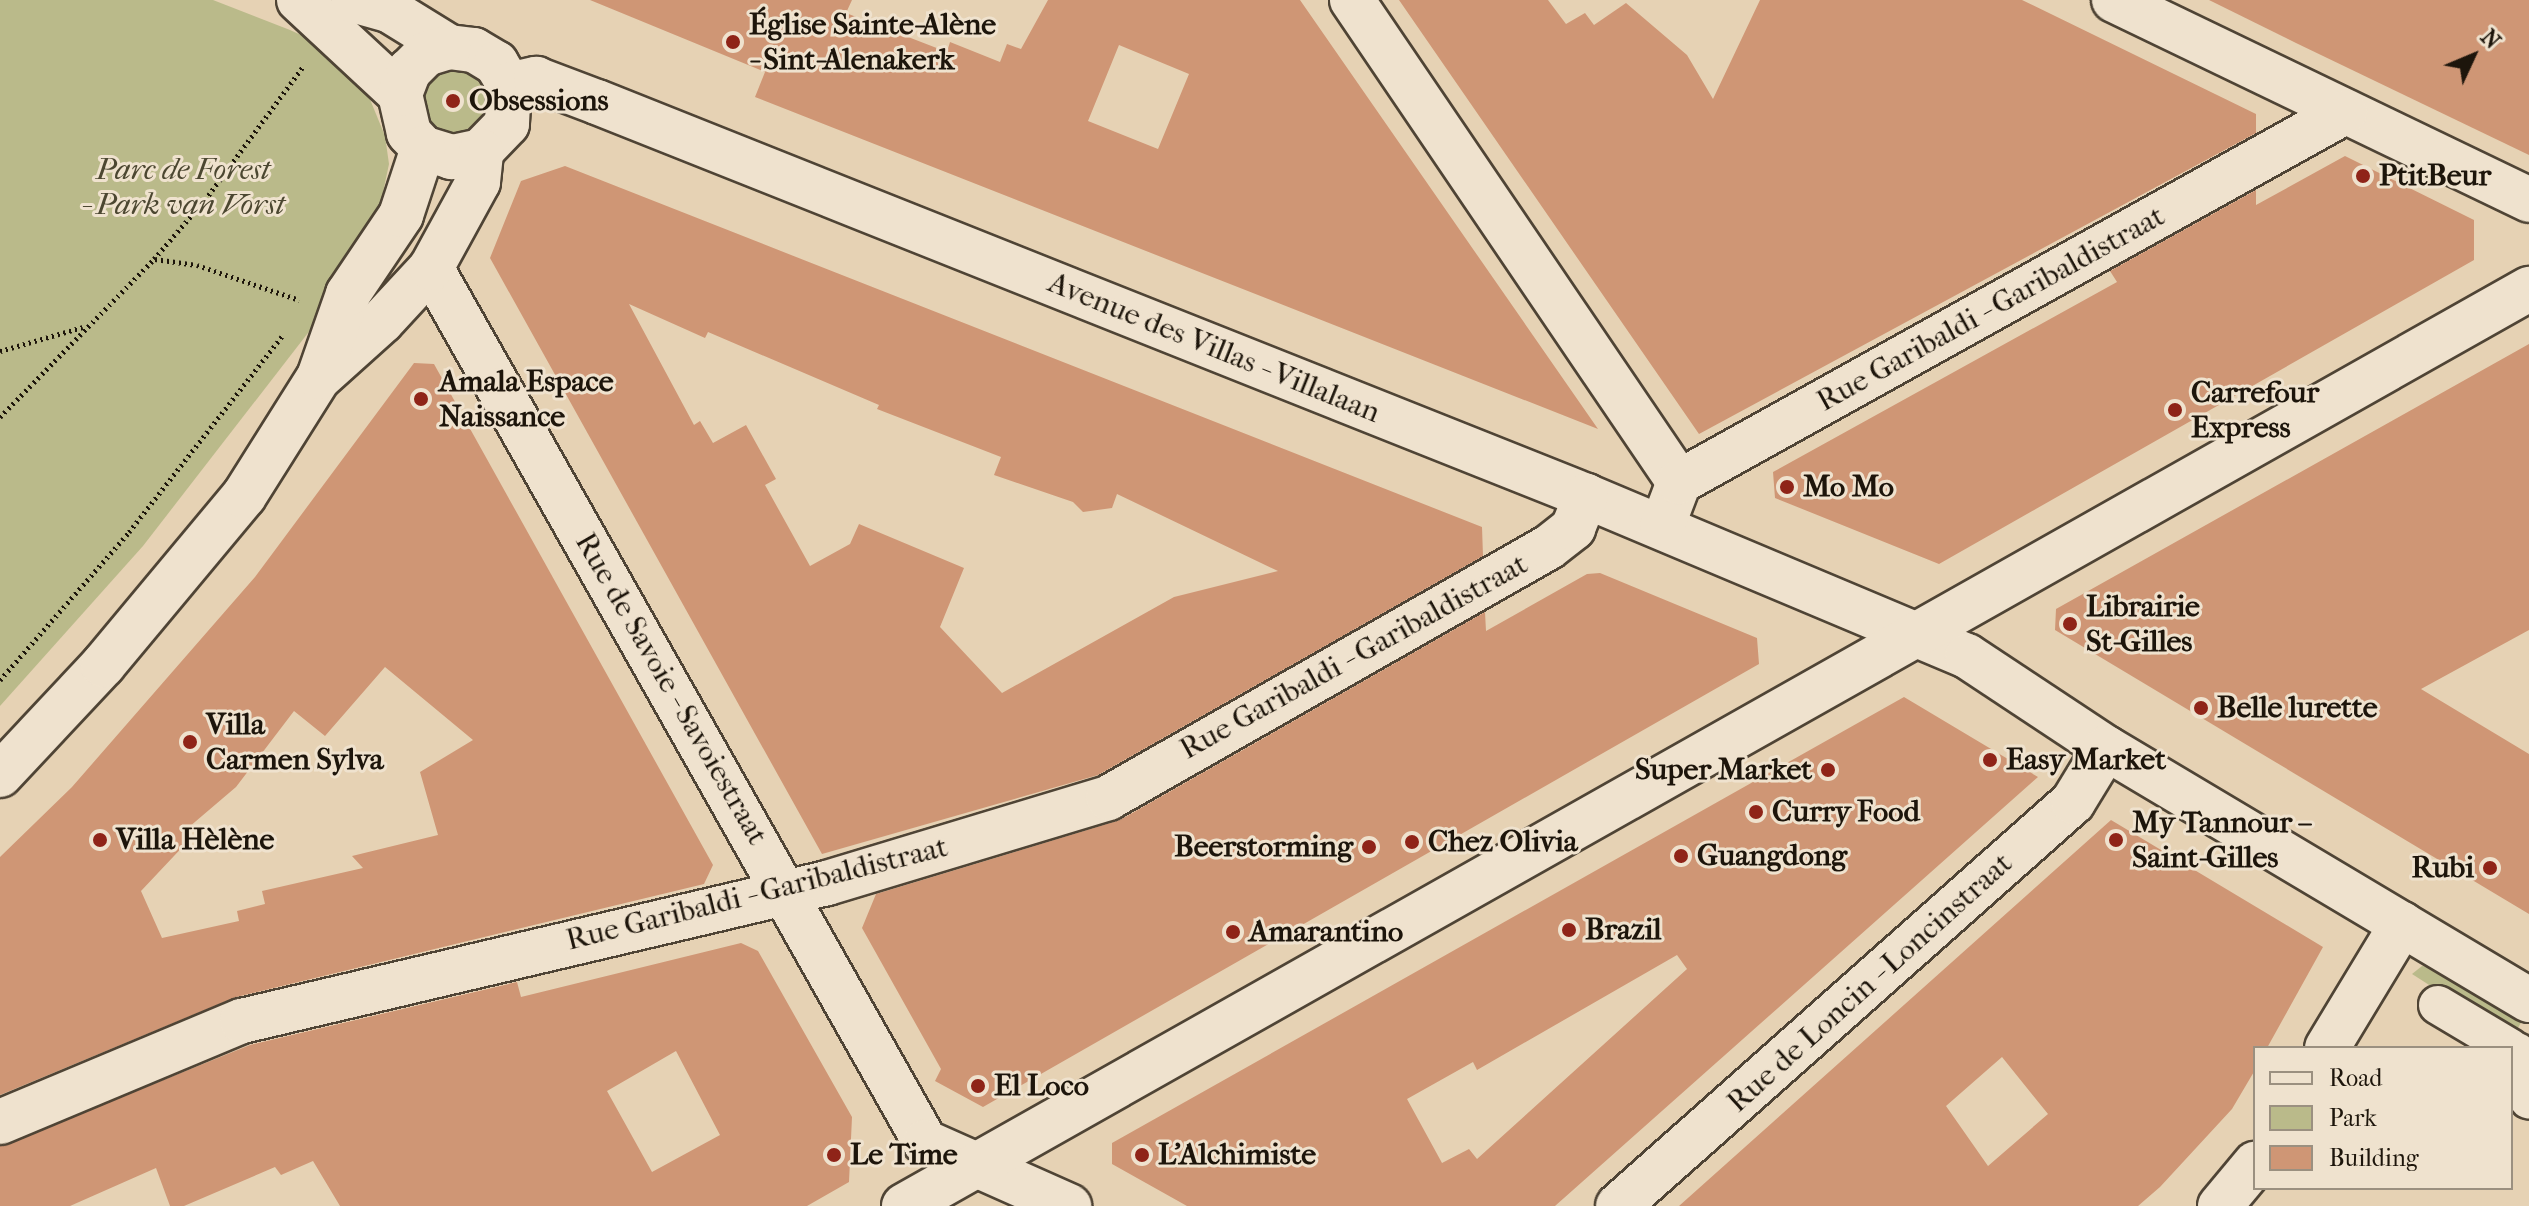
<!DOCTYPE html>
<html>
<head>
<meta charset="utf-8">
<style>
  body { margin:0 }
  #map { position:relative; width:2529px; height:1206px; overflow:hidden; background:#e6d2b4; font-family:"IM FELL French Canon",serif }
  div>[style] { position:absolute }
  .green>* { inset:0; background:#baba8a }
  .round { border-radius:50% }
  .building>* { inset:0; background:#cf9675 }
  .path>* { height:5px; margin-top:-2.5px; transform-origin:0; background:repeating-linear-gradient(90deg,#1d150b 0 2px,transparent 0 6px) }
  .roads { filter:drop-shadow(2px 0 #4f4435) drop-shadow(-2px 0 #4f4435) drop-shadow(0 2px #4f4435) drop-shadow(0 -2px #4f4435) }
  .pedestrian>* { height:38px; margin:-19px; padding:0 19px; transform-origin:19px; border-radius:19px; background:#efe2ce }
  .minor>* { height:44px; margin:-22px; padding:0 22px; transform-origin:22px; border-radius:22px; background:#efe2ce }
  .secondary>* { height:44px; margin:-22px; padding:0 22px; transform-origin:22px; border-radius:22px; background:#efe2ce }
  .dots>* { width:22px; height:22px; translate:-50% -50%; box-sizing:border-box; border:4px solid #efe2ce; border-radius:50% }
  span { translate:-50% -50%; white-space:nowrap; text-align:center; line-height:1.15; -webkit-text-stroke:6px #efe2ce; paint-order:stroke }
  .poi-label { font-size:30px; color:#1d150b; font-weight:700 }
  .left { translate:0 -50%; text-align:left }
  .right { translate:-100% -50%; text-align:right }
  .park-label { font-size:30px; color:#4c4731; font-style:italic }
  .street-label { font-size:30px; color:#1d150b }
  .legend { position:absolute; left:2253px; top:1046px; width:260px; height:144px; box-sizing:border-box; background:#efe2ce; border:2px solid #9b9080; margin:0; padding:10px 14px; list-style:none; font-size:24px; color:#1d150b }
  .legend li { display:flex; align-items:center; gap:16px; height:40px }
  .legend b { width:40px; border:2px solid #9b9080 }
  .north { position:absolute; left:2433px; top:16px; width:80px; height:80px; -webkit-text-stroke:6px #efe2ce; paint-order:stroke; rotate:46deg; font-size:22px; font-weight:700; line-height:32px; text-align:center; color:#1d150b }
  .north::after { content:''; display:block; margin:auto; width:28px; height:36px; background:#1d150b; clip-path:polygon(50% 0,100% 100%,50% 72%,0 100%) }
</style>
</head>
<body>
<div id="map">
  <div class="green">
    <i style="clip-path:polygon(0 0,213px 0,290px 30px,314px 41px,367px 92px,385px 136px,389px 164px,378px 216px,311px 329px,143px 546px,0 706px)"></i>
    <i class="round" style="left:423px;top:70px;width:62px;height:62px"></i>
    <i style="clip-path:polygon(2422px 966px,2435px 968px,2522px 1021px,2512px 1038px,2412px 974px)"></i>
  </div>
  <div class="building">
    <i style="clip-path:polygon(evenodd,590px 0,852px 0,846px 13px,947px 52px,950px 42px,1000px 62px,1007px 44px,1021px 49px,1048px 0,1300px 0,1598px 429px,755px 97px,765px 72px,590px 0,1119px 45px,1189px 74px,1158px 149px,1088px 121px,1119px 45px)"></i>
    <i style="clip-path:polygon(1399px 0,1548px 0,1566px 24px,1585px 13px,1594px 25px,1626px 3px,1687px 55px,1713px 99px,1760px 0,2022px 0,2256px 114px,2256px 133px,1699px 434px)"></i>
    <i style="clip-path:polygon(2209px 0,2529px 0,2529px 155px,2296px 43px)"></i>
    <i style="clip-path:polygon(2345px 156px,2474px 220px,2474px 260px,1939px 564px,1775px 498px,1773px 472px,2117px 282px,2110px 271px,2256px 190px,2256px 205px)"></i>
    <i style="clip-path:polygon(evenodd,565px 166px,1482px 527px,1483px 556px,1098px 775px,822px 854px,490px 258px,521px 181px,565px 166px,629px 304px,705px 338px,708px 332px,879px 405px,877px 409px,1001px 457px,994px 475px,1073px 502px,1083px 512px,1112px 508px,1117px 494px,1278px 571px,1174px 597px,1002px 693px,940px 627px,964px 568px,859px 524px,850px 544px,810px 566px,765px 485px,776px 479px,746px 425px,713px 443px,700px 421px,694px 425px,629px 304px)"></i>
    <i style="clip-path:polygon(2529px 344px,2529px 630px,2421px 689px,2529px 754px,2529px 914px,2055px 630px,2056px 609px)"></i>
    <i style="clip-path:polygon(evenodd,414px 363px,434px 364px,713px 865px,704px 884px,236px 997px,0 1095px,0 857px,72px 787px,255px 577px,414px 363px,385px 667px,473px 740px,420px 772px,438px 835px,352px 856px,363px 868px,262px 891px,265px 904px,237px 911px,239px 921px,162px 938px,141px 891px,190px 839px,182px 833px,236px 787px,294px 711px,325px 736px,385px 667px)"></i>
    <i style="clip-path:polygon(1600px 573px,1757px 638px,1759px 664px,983px 1107px,935px 1081px,941px 1069px,862px 928px,876px 894px,1120px 820px,1485px 612px,1486px 631px,1587px 574px)"></i>
    <i style="clip-path:polygon(evenodd,1904px 697px,2038px 777px,1555px 1206px,1187px 1206px,1112px 1164px,1112px 1143px,1904px 697px,1677px 955px,1687px 969px,1477px 1159px,1469px 1149px,1442px 1163px,1407px 1099px,1473px 1062px,1477px 1070px,1677px 955px)"></i>
    <i style="clip-path:polygon(evenodd,2111px 820px,2323px 947px,2267px 1048px,2255px 1048px,2255px 1070px,2232px 1109px,2160px 1187px,2138px 1206px,1679px 1206px,2111px 820px,2002px 1057px,2048px 1114px,1988px 1166px,1946px 1106px,2002px 1057px)"></i>
    <i style="clip-path:polygon(evenodd,741px 943px,758px 951px,852px 1117px,849px 1182px,807px 1206px,340px 1206px,313px 1161px,281px 1175px,275px 1167px,184px 1206px,170px 1206px,156px 1168px,70px 1206px,0 1206px,0 1146px,250px 1045px,517px 982px,521px 997px,741px 943px,676px 1051px,720px 1135px,652px 1172px,607px 1091px,676px 1051px)"></i>
  </div>
  <div class="path">
    <i style="left:155px;top:259px;width:42px;rotate:8.1deg"></i>
    <i style="left:197px;top:265px;width:108px;rotate:18.9deg"></i>
    <i style="left:0;top:351px;width:86px;rotate:-16.1deg"></i>
    <i style="left:0;top:417px;width:221px;rotate:-45.7deg"></i>
    <i style="left:154px;top:259px;width:78px;rotate:-49.2deg"></i>
    <i style="left:205px;top:200px;width:167px;rotate:-53.7deg"></i>
    <i style="left:0;top:680px;width:196px;rotate:-48.9deg"></i>
    <i style="left:129px;top:532px;width:250px;rotate:-52deg"></i>
  </div>
  <div class="roads">
    <div class="pedestrian">
      <i style="left:2438px;top:1005px;width:84px;rotate:30.8deg"></i>
      <i style="left:2517px;top:1052px;width:49px;rotate:76deg"></i>
    </div>
    <div class="minor">
      <i style="left:299px;top:0;width:138px;rotate:42.9deg"></i>
      <i style="left:353px;top:0;width:37px;rotate:16deg"></i>
      <i style="left:389px;top:10px;width:70px;rotate:31.7deg"></i>
      <i style="left:449px;top:47px;width:25px;rotate:7deg"></i>
      <i style="left:474px;top:50px;width:26px;rotate:31deg"></i>
      <i style="left:496px;top:63px;width:26px;rotate:59deg"></i>
      <i style="left:509px;top:85px;width:39px;rotate:93deg"></i>
      <i style="left:507px;top:124px;width:37px;rotate:134deg"></i>
      <i style="left:481px;top:151px;width:30px;rotate:168deg"></i>
      <i style="left:452px;top:157px;width:30px;rotate:-163deg"></i>
      <i style="left:423px;top:148px;width:21px;rotate:-133deg"></i>
      <i style="left:409px;top:133px;width:40px;rotate:-103deg"></i>
      <i style="left:400px;top:94px;width:25px;rotate:-69deg"></i>
      <i style="left:409px;top:71px;width:24px;rotate:-45deg"></i>
      <i style="left:426px;top:54px;width:24px;rotate:-17deg"></i>
      <i style="left:1352px;top:0;width:582px;rotate:55.85deg"></i>
      <i style="left:2114px;top:0;width:461px;rotate:25.7deg"></i>
      <i style="left:509px;top:85px;width:28px;rotate:-13deg"></i>
      <i style="left:536px;top:79px;width:65px;rotate:20.7deg"></i>
      <i style="left:597px;top:102px;width:1065px;rotate:21.72deg"></i>
      <i style="left:1586px;top:496px;width:413px;rotate:22.8deg"></i>
      <i style="left:1967px;top:656px;width:167px;rotate:33.5deg"></i>
      <i style="left:2106px;top:748px;width:492px;rotate:30.8deg"></i>
      <i style="left:431px;top:268px;width:1004px;rotate:60.52deg"></i>
      <i style="left:925px;top:1142px;width:158px;rotate:24deg"></i>
      <i style="left:321px;top:376px;width:82px;rotate:-42deg"></i>
      <i style="left:382px;top:321px;width:72px;rotate:-47.2deg"></i>
      <i style="left:431px;top:268px;width:98px;rotate:-61.3deg"></i>
      <i style="left:478px;top:182px;width:31px;rotate:-84deg"></i>
      <i style="left:1662px;top:527px;width:48px;rotate:-69.3deg"></i>
      <i style="left:1679px;top:482px;width:762px;rotate:-29.05deg"></i>
      <i style="left:0;top:775px;width:151px;rotate:-46.9deg"></i>
      <i style="left:103px;top:665px;width:220px;rotate:-50.2deg"></i>
      <i style="left:244px;top:496px;width:141px;rotate:-57.8deg"></i>
      <i style="left:319px;top:377px;width:88px;rotate:-70.7deg"></i>
      <i style="left:348px;top:294px;width:95px;rotate:-56.1deg"></i>
      <i style="left:401px;top:215px;width:71px;rotate:-71.8deg"></i>
      <i style="left:2327px;top:1048px;width:145px;rotate:-58.8deg"></i>
      <i style="left:0;top:1122px;width:262px;rotate:-22.7deg"></i>
      <i style="left:242px;top:1021px;width:601px;rotate:-13.27deg"></i>
      <i style="left:827px;top:883px;width:294px;rotate:-16.8deg"></i>
      <i style="left:1108px;top:798px;width:507px;rotate:-29.65deg"></i>
      <i style="left:1549px;top:547px;width:31px;rotate:-38deg"></i>
      <i style="left:1573px;top:528px;width:35px;rotate:-68deg"></i>
      <i style="left:1618px;top:1206px;width:608px;rotate:-41.6deg"></i>
      <i style="left:2073px;top:802px;width:63px;rotate:-58.6deg"></i>
      <i style="left:2220px;top:1206px;width:55px;rotate:-50.2deg"></i>
    </div>
    <div class="secondary">
      <i style="left:904px;top:1206px;width:1866px;rotate:-29.44deg"></i>
    </div>
  </div>
  <div class="dots">
    <i style="left:733px;top:42px;background:#8f2418"></i>
    <i style="left:453px;top:101px;background:#8f2418"></i>
    <i style="left:2363px;top:176px;background:#8f2418"></i>
    <i style="left:421px;top:399px;background:#8f2418"></i>
    <i style="left:2175px;top:410px;background:#8f2418"></i>
    <i style="left:1787px;top:487px;background:#8f2418"></i>
    <i style="left:2070px;top:624px;background:#8f2418"></i>
    <i style="left:2201px;top:708px;background:#8f2418"></i>
    <i style="left:190px;top:742px;background:#8f2418"></i>
    <i style="left:1990px;top:760px;background:#8f2418"></i>
    <i style="left:1828px;top:770px;background:#8f2418"></i>
    <i style="left:1756px;top:812px;background:#8f2418"></i>
    <i style="left:100px;top:840px;background:#8f2418"></i>
    <i style="left:2116px;top:840px;background:#8f2418"></i>
    <i style="left:1412px;top:842px;background:#8f2418"></i>
    <i style="left:1369px;top:847px;background:#8f2418"></i>
    <i style="left:1681px;top:856px;background:#8f2418"></i>
    <i style="left:2490px;top:868px;background:#8f2418"></i>
    <i style="left:1569px;top:930px;background:#8f2418"></i>
    <i style="left:1233px;top:932px;background:#8f2418"></i>
    <i style="left:978px;top:1086px;background:#8f2418"></i>
    <i style="left:834px;top:1155px;background:#8f2418"></i>
    <i style="left:1142px;top:1155px;background:#8f2418"></i>
  </div>
  <div class="poi-label">
    <span class="left" style="left:749px;top:42px">Église Sainte-Alène<br>- Sint-Alenakerk</span>
    <span class="left" style="left:469px;top:101px">Obsessions</span>
    <span class="left" style="left:2379px;top:176px">PtitBeur</span>
    <span class="left" style="left:439px;top:399px">Amala Espace<br>Naissance</span>
    <span class="left" style="left:2191px;top:410px">Carrefour<br>Express</span>
    <span class="left" style="left:1803px;top:487px">Mo Mo</span>
    <span class="left" style="left:2086px;top:624px">Librairie<br>St-Gilles</span>
    <span class="left" style="left:2217px;top:708px">Belle lurette</span>
    <span class="left" style="left:206px;top:742px">Villa<br>Carmen Sylva</span>
    <span class="left" style="left:2006px;top:760px">Easy Market</span>
    <span class="right" style="left:1812px;top:770px">Super Market</span>
    <span class="left" style="left:1772px;top:812px">Curry Food</span>
    <span class="left" style="left:2132px;top:840px">My Tannour –<br>Saint-Gilles</span>
    <span class="left" style="left:116px;top:840px">Villa Hèlène</span>
    <span class="left" style="left:1428px;top:842px">Chez Olivia</span>
    <span class="right" style="left:1353px;top:847px">Beerstorming</span>
    <span class="left" style="left:1697px;top:856px">Guangdong</span>
    <span class="right" style="left:2474px;top:868px">Rubi</span>
    <span class="left" style="left:1585px;top:930px">Brazil</span>
    <span class="left" style="left:1249px;top:932px">Amarantino</span>
    <span class="left" style="left:994px;top:1086px">El Loco</span>
    <span class="left" style="left:850px;top:1155px">Le Time</span>
    <span class="left" style="left:1158px;top:1155px">L’Alchimiste</span>
  </div>
  <div class="park-label">
    <span style="left:183px;top:187px">Parc de Forest<br>- Park van Vorst</span>
  </div>
  <div class="street-label">
    <span style="left:1991px;top:309px;rotate:-29deg">Rue Garibaldi - Garibaldistraat</span>
    <span style="left:1214px;top:348px;rotate:22deg">Avenue des Villas - Villalaan</span>
    <span style="left:1354px;top:657px;rotate:-29deg">Rue Garibaldi - Garibaldistraat</span>
    <span style="left:671px;top:689px;rotate:60deg">Rue de Savoie - Savoiestraat</span>
    <span style="left:757px;top:894px;rotate:-14deg">Rue Garibaldi - Garibaldistraat</span>
    <span style="left:1870px;top:983px;rotate:-42deg">Rue de Loncin - Loncinstraat</span>
  </div>
  <ul class="legend">
  <li><b style="height:10px;background:#efe2ce"></b>Road</li>
  <li><b style="height:22px;background:#baba8a"></b>Park</li>
  <li><b style="height:22px;background:#cf9675"></b>Building</li>
  </ul>
  <div class="north">N</div>
</div>
</body>
</html>
